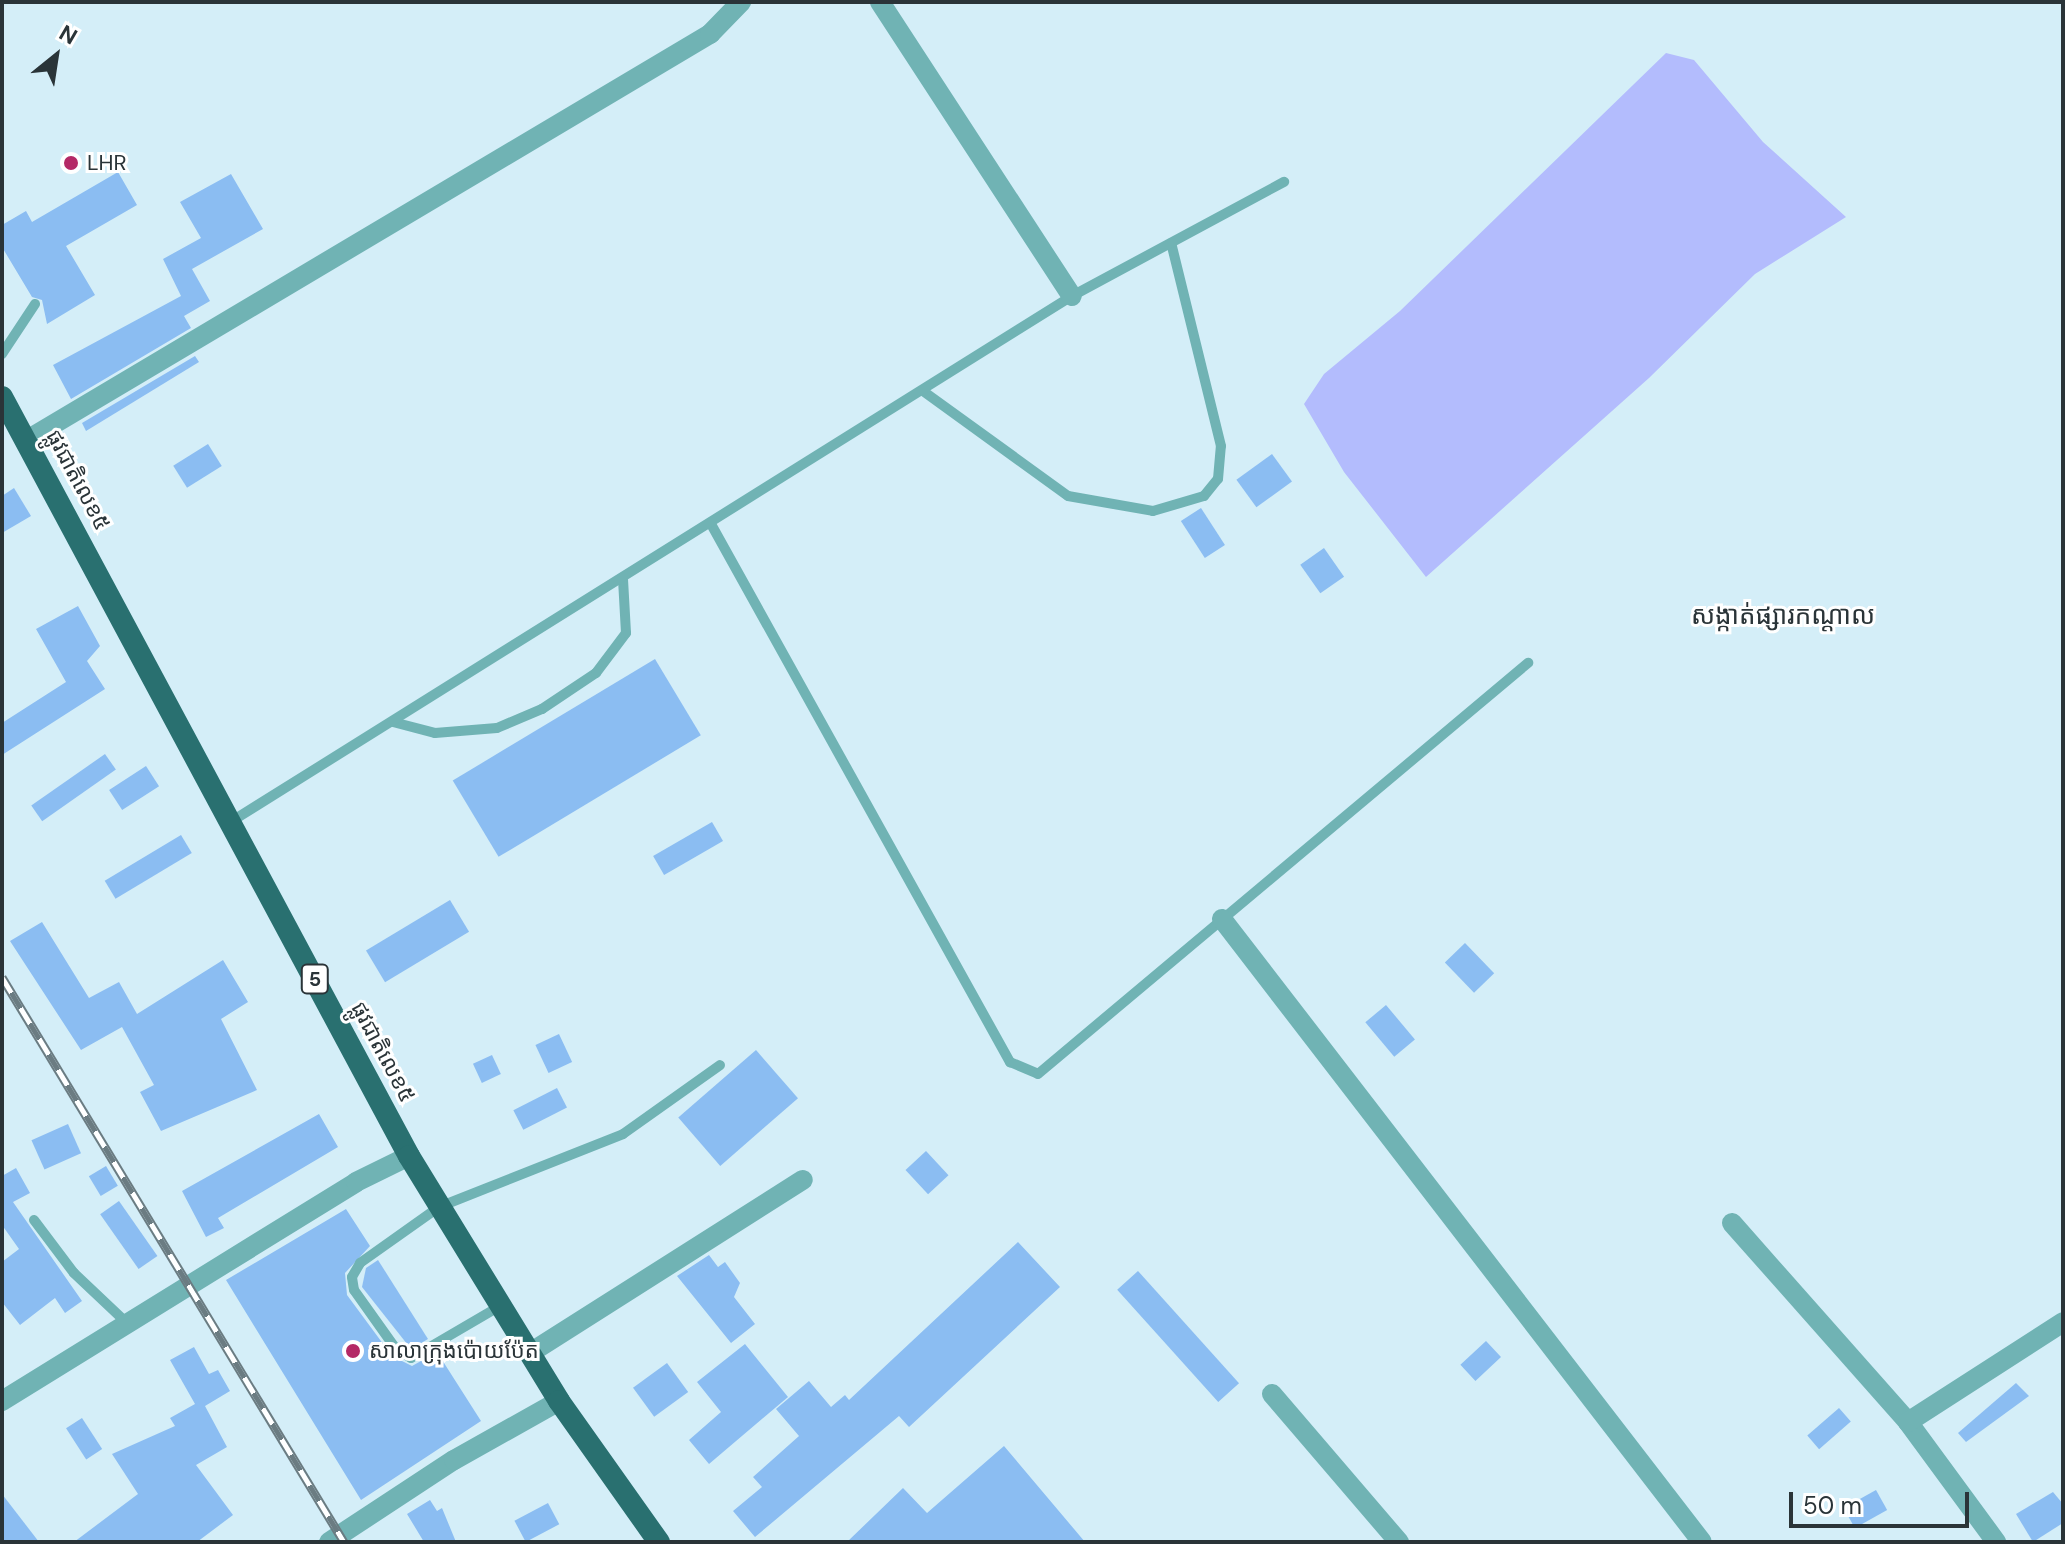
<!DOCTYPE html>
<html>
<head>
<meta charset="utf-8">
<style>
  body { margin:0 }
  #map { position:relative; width:2065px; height:1544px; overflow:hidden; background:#d4eef8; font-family:"DM Sans","Noto Sans Khmer",sans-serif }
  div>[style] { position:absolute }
  .water>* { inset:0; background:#b3bcfd }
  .building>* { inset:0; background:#8bbdf2; transform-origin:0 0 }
  .service>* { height:10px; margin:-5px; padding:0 5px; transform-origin:5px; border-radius:5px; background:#70b3b4 }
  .minor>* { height:20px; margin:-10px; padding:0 10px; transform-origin:10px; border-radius:10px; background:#70b3b4 }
  .trunk>* { height:22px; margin:-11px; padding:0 11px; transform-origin:11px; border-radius:11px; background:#297070 }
  .rail>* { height:9px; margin-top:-4.5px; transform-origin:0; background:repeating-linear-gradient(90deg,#fff 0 18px,#6b7c82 0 36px); box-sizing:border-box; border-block:2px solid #6b7c82 }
  .dots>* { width:22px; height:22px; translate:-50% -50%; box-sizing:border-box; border:4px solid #fff; border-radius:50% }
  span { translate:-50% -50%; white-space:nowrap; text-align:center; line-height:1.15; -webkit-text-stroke:6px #fff; paint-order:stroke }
  .shield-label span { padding:2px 6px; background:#fff; border:2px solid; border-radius:6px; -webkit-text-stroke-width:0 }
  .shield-label { font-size:20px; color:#2a3438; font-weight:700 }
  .poi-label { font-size:22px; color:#2a3438 }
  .left { translate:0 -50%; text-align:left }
  .street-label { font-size:22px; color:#2a3438 }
  .quarter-label { font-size:26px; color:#2a3438 }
  .frame { position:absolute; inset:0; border:4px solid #2a3438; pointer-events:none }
  .north { position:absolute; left:16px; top:16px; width:80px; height:80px; -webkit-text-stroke:6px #fff; paint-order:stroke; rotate:30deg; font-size:22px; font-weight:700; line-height:32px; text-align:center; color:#2a3438 }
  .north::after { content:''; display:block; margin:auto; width:28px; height:36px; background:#2a3438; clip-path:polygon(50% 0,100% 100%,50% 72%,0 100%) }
  .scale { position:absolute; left:1789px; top:1492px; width:180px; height:36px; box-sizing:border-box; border:4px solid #2a3438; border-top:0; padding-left:10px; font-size:24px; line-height:28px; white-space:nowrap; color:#2a3438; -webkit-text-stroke:6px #fff; paint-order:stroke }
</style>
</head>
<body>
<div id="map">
  <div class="water">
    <i style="clip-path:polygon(1666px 53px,1694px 60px,1763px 142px,1846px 217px,1755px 274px,1649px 378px,1426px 577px,1344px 472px,1304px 404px,1324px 374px,1400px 311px)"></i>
  </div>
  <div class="building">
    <i style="clip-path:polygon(118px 172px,137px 205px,66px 246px,95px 295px,47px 324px,42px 300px,32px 297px,2px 247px,2px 225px,26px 211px,32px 222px)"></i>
    <i style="clip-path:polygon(231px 174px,263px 229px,192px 269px,210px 301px,184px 316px,191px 328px,71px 399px,53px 365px,181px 296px,163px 259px,201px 238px,180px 202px)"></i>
    <i style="clip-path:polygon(195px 356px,199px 362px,86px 431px,82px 423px)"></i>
    <i style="left:208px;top:444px;width:26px;height:41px;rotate:58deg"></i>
    <i style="left:1272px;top:454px;width:34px;height:44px;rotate:54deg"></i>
    <i style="clip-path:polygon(14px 488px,31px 516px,2px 533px,2px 496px)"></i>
    <i style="left:1201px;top:508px;width:44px;height:24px;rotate:57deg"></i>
    <i style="left:1324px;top:548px;width:35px;height:29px;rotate:55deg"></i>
    <i style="clip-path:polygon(78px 606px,100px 646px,87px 661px,105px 689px,2px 755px,2px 723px,66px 682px,36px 629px)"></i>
    <i style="left:655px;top:659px;width:89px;height:236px;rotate:59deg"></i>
    <i style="left:105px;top:754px;width:19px;height:90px;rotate:55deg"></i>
    <i style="left:146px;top:766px;width:24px;height:44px;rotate:57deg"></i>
    <i style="left:712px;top:822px;width:22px;height:68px;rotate:60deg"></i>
    <i style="left:181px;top:835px;width:21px;height:89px;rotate:59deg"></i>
    <i style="left:450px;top:900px;width:37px;height:98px;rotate:59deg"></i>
    <i style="clip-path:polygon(42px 922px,89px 998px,119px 982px,137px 1014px,223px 960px,248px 1002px,221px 1019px,257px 1090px,161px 1131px,140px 1092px,154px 1085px,122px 1027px,81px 1050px,10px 941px)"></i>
    <i style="left:1465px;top:943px;width:42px;height:28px;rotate:46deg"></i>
    <i style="left:1386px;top:1005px;width:45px;height:27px;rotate:50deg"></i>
    <i style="left:559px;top:1034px;width:31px;height:26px;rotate:65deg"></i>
    <i style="left:756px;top:1050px;width:64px;height:103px;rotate:49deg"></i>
    <i style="left:492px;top:1055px;width:21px;height:21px;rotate:65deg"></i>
    <i style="left:557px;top:1088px;width:22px;height:49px;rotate:63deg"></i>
    <i style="clip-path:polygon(319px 1114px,338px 1147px,218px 1218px,224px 1228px,206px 1237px,182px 1191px)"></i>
    <i style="left:68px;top:1124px;width:32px;height:40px;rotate:66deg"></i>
    <i style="left:926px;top:1151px;width:33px;height:28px;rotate:47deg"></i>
    <i style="left:106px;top:1166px;width:23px;height:20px;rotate:59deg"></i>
    <i style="clip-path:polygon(16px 1168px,30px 1193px,13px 1202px,82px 1301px,65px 1313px,55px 1298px,20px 1325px,2px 1302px,2px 1262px,19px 1249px,2px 1225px,2px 1176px)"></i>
    <i style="left:119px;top:1201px;width:67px;height:23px;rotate:55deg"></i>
    <i style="clip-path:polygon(346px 1209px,370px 1246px,345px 1273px,347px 1295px,392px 1356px,412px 1366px,437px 1352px,481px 1421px,361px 1500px,226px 1280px)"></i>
    <i style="clip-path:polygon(1018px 1242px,1060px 1287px,909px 1427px,899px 1416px,755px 1537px,733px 1511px,762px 1487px,753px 1477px,799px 1436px,776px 1409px,809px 1381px,831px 1407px,845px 1395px,849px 1400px)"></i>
    <i style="clip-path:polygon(709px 1255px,718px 1267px,725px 1262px,740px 1283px,734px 1297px,755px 1324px,731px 1343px,677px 1276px)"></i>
    <i style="clip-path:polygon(378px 1260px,428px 1339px,411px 1349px,362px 1287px,366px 1268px)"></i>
    <i style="left:1138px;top:1271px;width:151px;height:28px;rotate:48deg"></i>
    <i style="left:1486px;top:1341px;width:22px;height:35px;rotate:47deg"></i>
    <i style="clip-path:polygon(745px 1344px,788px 1397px,709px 1464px,689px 1440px,721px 1412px,697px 1382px)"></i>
    <i style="clip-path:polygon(194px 1347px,209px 1374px,218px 1370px,230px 1391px,205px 1406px,227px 1447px,196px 1465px,233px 1515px,197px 1542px,74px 1542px,138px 1494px,112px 1454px,175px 1426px,170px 1418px,195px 1404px,170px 1360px)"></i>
    <i style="left:667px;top:1363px;width:36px;height:42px;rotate:54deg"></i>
    <i style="clip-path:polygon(2016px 1383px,2029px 1396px,1966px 1442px,1958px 1433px)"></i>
    <i style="left:1839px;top:1408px;width:18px;height:42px;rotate:49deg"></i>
    <i style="left:82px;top:1418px;width:37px;height:19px;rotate:57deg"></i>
    <i style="clip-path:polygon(1004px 1446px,1085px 1542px,847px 1542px,903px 1488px,927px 1513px)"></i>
    <i style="left:1876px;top:1490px;width:23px;height:37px;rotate:61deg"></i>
    <i style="clip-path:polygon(2053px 1492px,2063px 1504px,2063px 1523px,2033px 1542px,2016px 1514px)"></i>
    <i style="clip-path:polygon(2px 1494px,39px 1542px,2px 1542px)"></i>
    <i style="clip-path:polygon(430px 1500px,437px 1511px,442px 1508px,456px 1542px,424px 1542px,407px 1514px)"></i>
    <i style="left:548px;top:1503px;width:24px;height:38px;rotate:62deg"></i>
  </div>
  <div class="service">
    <i style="left:2px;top:354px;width:60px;rotate:-56.6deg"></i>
    <i style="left:923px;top:391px;width:179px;rotate:35.9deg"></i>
    <i style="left:1068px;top:496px;width:86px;rotate:10deg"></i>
    <i style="left:1153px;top:511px;width:53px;rotate:-16.4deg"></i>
    <i style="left:1204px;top:496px;width:22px;rotate:-51deg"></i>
    <i style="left:1218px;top:479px;width:33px;rotate:-85deg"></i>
    <i style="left:1221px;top:446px;width:209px;rotate:-103.8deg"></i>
    <i style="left:711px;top:524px;width:616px;rotate:60.94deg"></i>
    <i style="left:1010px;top:1062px;width:30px;rotate:23deg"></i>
    <i style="left:1038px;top:1074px;width:640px;rotate:-39.99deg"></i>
    <i style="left:393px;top:722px;width:43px;rotate:14.7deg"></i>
    <i style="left:435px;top:733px;width:62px;rotate:-4.6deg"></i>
    <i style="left:497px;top:728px;width:49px;rotate:-22.9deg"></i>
    <i style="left:542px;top:709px;width:65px;rotate:-33.7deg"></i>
    <i style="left:596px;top:673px;width:50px;rotate:-53.1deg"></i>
    <i style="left:626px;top:633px;width:53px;rotate:-93.2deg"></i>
    <i style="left:232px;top:821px;width:991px;rotate:-32.01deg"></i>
    <i style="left:1072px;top:296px;width:241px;rotate:-28.3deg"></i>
    <i style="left:34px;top:1220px;width:66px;rotate:53deg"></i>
    <i style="left:74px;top:1273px;width:74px;rotate:43.4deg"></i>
    <i style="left:500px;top:1306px;width:103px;rotate:149.7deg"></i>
    <i style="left:411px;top:1358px;width:17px;rotate:-149deg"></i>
    <i style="left:396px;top:1349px;width:72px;rotate:-125.4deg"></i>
    <i style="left:354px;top:1290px;width:13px;rotate:-99deg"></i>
    <i style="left:352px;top:1277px;width:16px;rotate:-60deg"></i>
    <i style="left:360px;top:1263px;width:97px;rotate:-35.3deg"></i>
    <i style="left:439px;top:1207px;width:198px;rotate:-21.6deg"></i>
    <i style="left:623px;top:1134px;width:119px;rotate:-35.4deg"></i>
  </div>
  <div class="minor">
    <i style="left:880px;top:2px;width:351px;rotate:56.9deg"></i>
    <i style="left:27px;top:440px;width:795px;rotate:-30.73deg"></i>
    <i style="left:710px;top:34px;width:45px;rotate:-45.9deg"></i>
    <i style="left:1222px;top:919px;width:786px;rotate:52.39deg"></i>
    <i style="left:1732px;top:1223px;width:266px;rotate:48.5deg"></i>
    <i style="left:1908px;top:1422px;width:149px;rotate:53.7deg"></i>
    <i style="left:530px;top:1353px;width:323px;rotate:-32.4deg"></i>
    <i style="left:1272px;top:1394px;width:195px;rotate:49.4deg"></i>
    <i style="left:2px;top:1401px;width:416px;rotate:-31.7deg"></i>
    <i style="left:356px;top:1182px;width:59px;rotate:-26.1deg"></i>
    <i style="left:1908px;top:1422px;width:184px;rotate:-32.8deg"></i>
    <i style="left:329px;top:1542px;width:149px;rotate:-33.3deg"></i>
    <i style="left:454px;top:1460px;width:120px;rotate:-29.3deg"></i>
  </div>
  <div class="trunk">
    <i style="left:2px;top:397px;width:861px;rotate:61.8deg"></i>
    <i style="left:409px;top:1156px;width:287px;rotate:58.5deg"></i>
    <i style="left:559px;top:1401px;width:173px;rotate:54.7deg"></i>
  </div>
  <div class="rail">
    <i style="left:2px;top:977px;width:660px;rotate:58.81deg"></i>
  </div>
  <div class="dots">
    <i style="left:71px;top:163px;background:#b42966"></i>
    <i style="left:353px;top:1351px;background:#b42966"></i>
  </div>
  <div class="shield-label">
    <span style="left:315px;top:979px">5</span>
  </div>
  <div class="poi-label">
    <span class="left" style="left:87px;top:163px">LHR</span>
    <span class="left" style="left:369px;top:1351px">សាលាក្រុងប៉ោយប៉ែត</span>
  </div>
  <div class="street-label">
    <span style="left:78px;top:480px;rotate:62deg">ផ្លូវជាតិលេខ៥</span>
    <span style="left:383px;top:1052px;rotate:62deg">ផ្លូវជាតិលេខ៥</span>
  </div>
  <div class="quarter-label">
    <span style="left:1783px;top:616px">សង្កាត់ផ្សារកណ្ដាល</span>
  </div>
  <div class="frame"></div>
  <div class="north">N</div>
  <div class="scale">50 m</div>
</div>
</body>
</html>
